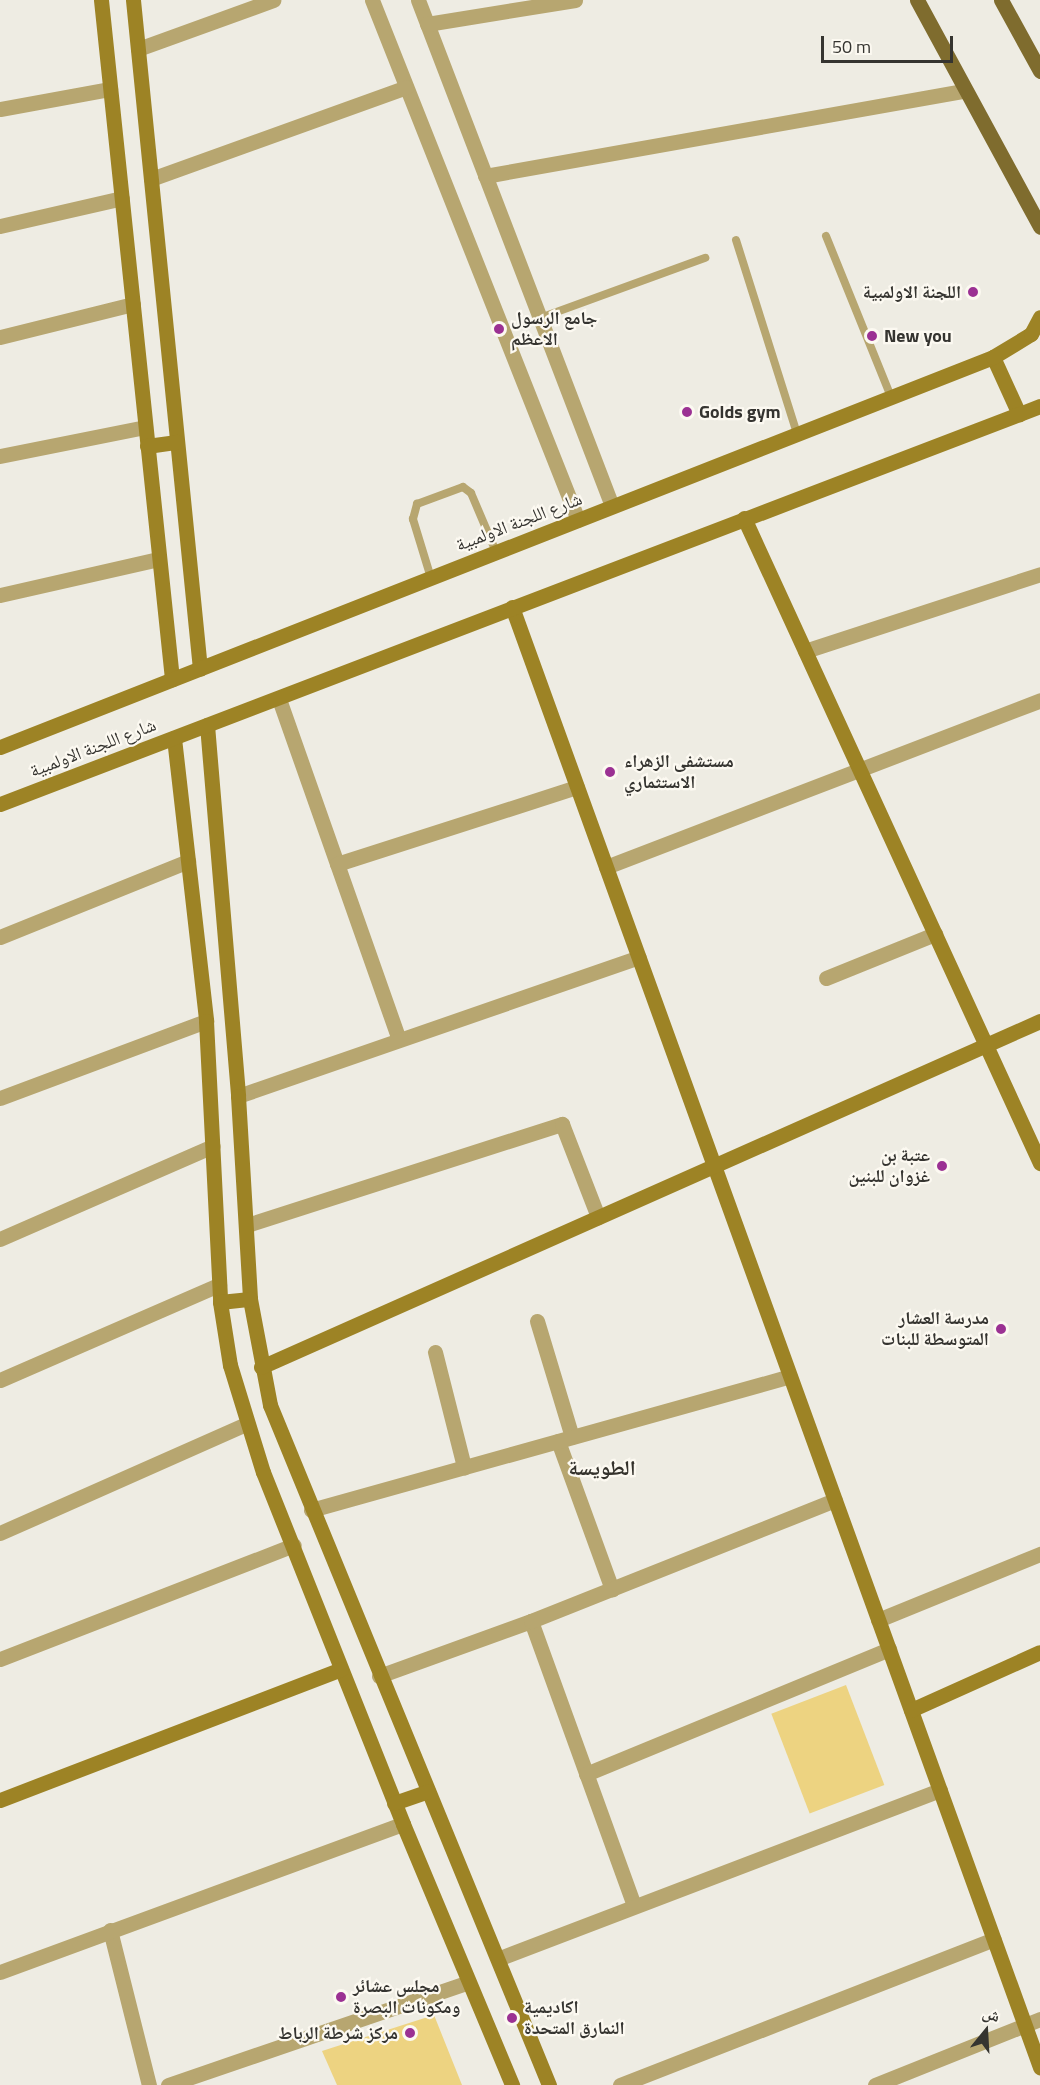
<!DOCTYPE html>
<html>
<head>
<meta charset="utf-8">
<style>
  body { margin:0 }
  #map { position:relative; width:1040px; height:2085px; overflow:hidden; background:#eeece3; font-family:"Titillium Web","Noto Naskh Arabic",sans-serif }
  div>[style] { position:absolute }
  .building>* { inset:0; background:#edd381; transform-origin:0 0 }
  .lane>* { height:8px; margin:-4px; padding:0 4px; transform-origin:4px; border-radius:4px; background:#b7a670 }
  .street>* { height:15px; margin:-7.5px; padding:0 7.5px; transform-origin:7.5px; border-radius:7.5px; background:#b7a670 }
  .secondary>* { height:15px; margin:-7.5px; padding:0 7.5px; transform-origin:7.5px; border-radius:7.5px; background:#9d8325 }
  .primary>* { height:15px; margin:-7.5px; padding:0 7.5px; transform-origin:7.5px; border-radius:7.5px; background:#7f6c2e }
  .dots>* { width:16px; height:16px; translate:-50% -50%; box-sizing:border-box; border:3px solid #fcf9f1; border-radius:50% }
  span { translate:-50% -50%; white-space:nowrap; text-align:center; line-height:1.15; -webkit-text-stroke:4.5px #fcf9f1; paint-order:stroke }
  .poi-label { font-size:18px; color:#353430; font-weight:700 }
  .right { translate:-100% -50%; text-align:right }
  .left { translate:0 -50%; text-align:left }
  .street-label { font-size:18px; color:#353430 }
  .quarter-label { font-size:21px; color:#34322c; font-weight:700 }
  .north { position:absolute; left:956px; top:2001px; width:60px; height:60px; -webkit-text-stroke:4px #fcf9f1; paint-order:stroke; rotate:18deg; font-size:16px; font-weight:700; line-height:24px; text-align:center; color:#353430 }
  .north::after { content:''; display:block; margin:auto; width:21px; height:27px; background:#353430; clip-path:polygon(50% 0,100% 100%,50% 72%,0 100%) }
  .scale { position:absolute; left:821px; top:36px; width:132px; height:27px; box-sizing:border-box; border:3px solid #353430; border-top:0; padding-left:8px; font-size:18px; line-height:21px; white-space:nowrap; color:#353430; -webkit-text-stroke:4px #fcf9f1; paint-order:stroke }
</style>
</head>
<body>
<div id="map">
  <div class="building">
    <i style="left:846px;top:1685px;width:107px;height:80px;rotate:69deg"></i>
    <i style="clip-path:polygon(434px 2015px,462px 2085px,337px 2085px,322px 2051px)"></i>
  </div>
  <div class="lane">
    <i style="left:826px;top:236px;width:174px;rotate:68deg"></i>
    <i style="left:736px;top:240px;width:203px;rotate:72.5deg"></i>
    <i style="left:540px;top:318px;width:176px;rotate:-20deg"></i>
    <i style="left:431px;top:578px;width:62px;rotate:-107deg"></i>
    <i style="left:413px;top:519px;width:16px;rotate:-75deg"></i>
    <i style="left:417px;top:504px;width:49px;rotate:-20.3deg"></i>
    <i style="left:463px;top:487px;width:10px;rotate:37deg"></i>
    <i style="left:471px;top:493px;width:64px;rotate:67deg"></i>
  </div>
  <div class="street">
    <i style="left:372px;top:0;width:559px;rotate:68.39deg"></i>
    <i style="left:418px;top:0;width:542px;rotate:69.02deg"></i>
    <i style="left:427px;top:24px;width:150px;rotate:-9.2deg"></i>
    <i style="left:138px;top:49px;width:144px;rotate:-19.9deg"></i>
    <i style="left:0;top:109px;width:112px;rotate:-10.3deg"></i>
    <i style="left:485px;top:176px;width:486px;rotate:-10.1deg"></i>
    <i style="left:151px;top:179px;width:271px;rotate:-19.8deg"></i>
    <i style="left:0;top:226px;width:125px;rotate:-12.9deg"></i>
    <i style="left:0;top:337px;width:137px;rotate:-13.9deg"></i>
    <i style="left:0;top:456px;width:148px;rotate:-11.3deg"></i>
    <i style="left:0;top:595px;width:163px;rotate:-12.8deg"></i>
    <i style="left:805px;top:651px;width:247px;rotate:-18.1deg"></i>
    <i style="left:279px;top:699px;width:361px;rotate:70.6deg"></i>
    <i style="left:337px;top:864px;width:252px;rotate:-17.8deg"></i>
    <i style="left:606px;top:867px;width:465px;rotate:-21deg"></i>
    <i style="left:0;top:937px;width:203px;rotate:-22deg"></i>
    <i style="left:826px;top:978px;width:118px;rotate:-22deg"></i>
    <i style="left:238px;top:1096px;width:424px;rotate:-19.1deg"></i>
    <i style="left:0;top:1098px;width:220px;rotate:-20.5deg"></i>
    <i style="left:247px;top:1225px;width:331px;rotate:-17.8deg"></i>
    <i style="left:562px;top:1124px;width:100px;rotate:68.8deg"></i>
    <i style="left:0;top:1239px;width:232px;rotate:-23.6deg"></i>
    <i style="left:537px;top:1321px;width:121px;rotate:73.2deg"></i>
    <i style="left:435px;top:1352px;width:119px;rotate:75.8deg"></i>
    <i style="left:0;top:1380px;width:239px;rotate:-23.5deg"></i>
    <i style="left:558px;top:1441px;width:158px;rotate:70deg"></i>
    <i style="left:311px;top:1510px;width:497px;rotate:-15.6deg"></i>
    <i style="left:0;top:1533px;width:269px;rotate:-23.9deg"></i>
    <i style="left:878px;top:1620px;width:175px;rotate:-22.2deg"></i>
    <i style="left:531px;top:1621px;width:303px;rotate:70.1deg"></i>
    <i style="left:0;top:1659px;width:315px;rotate:-21.2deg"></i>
    <i style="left:379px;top:1676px;width:162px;rotate:-19.9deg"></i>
    <i style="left:531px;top:1621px;width:327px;rotate:-21.7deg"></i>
    <i style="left:586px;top:1774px;width:328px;rotate:-22.4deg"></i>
    <i style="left:110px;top:1930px;width:160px;rotate:75.9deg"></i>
    <i style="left:500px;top:1958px;width:471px;rotate:-20.9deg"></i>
    <i style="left:0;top:1972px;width:429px;rotate:-20.2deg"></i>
    <i style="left:168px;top:2085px;width:317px;rotate:-18.9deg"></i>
    <i style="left:620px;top:2085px;width:401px;rotate:-21.3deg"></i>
    <i style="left:875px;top:2085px;width:178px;rotate:-21.8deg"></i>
  </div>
  <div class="secondary">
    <i style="left:101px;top:0;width:683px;rotate:84.03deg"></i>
    <i style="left:133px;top:0;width:672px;rotate:84.28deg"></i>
    <i style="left:993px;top:357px;width:63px;rotate:65.5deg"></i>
    <i style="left:147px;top:446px;width:30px;rotate:-8deg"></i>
    <i style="left:744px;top:518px;width:710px;rotate:65.35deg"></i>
    <i style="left:512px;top:607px;width:1553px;rotate:70.12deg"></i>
    <i style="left:207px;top:725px;width:372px;rotate:85.2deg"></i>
    <i style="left:238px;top:1096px;width:203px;rotate:86.6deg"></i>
    <i style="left:250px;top:1299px;width:108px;rotate:79.3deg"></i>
    <i style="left:270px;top:1405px;width:735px;rotate:67.69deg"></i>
    <i style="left:174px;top:738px;width:285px;rotate:83.5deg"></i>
    <i style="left:206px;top:1021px;width:281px;rotate:87.1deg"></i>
    <i style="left:220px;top:1302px;width:64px;rotate:81deg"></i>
    <i style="left:230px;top:1365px;width:112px;rotate:72.9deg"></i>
    <i style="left:263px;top:1472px;width:379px;rotate:68.3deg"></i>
    <i style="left:403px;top:1824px;width:283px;rotate:67.3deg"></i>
    <i style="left:0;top:747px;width:1067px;rotate:-21.44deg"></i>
    <i style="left:993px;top:357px;width:44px;rotate:-31.2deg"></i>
    <i style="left:1031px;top:334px;width:19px;rotate:-62deg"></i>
    <i style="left:0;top:804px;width:1114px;rotate:-20.94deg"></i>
    <i style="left:220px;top:1302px;width:30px;rotate:-6deg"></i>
    <i style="left:261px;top:1367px;width:852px;rotate:-23.95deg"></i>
    <i style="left:911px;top:1710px;width:141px;rotate:-24.2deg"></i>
    <i style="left:0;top:1800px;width:365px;rotate:-21deg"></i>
    <i style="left:394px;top:1803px;width:36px;rotate:-19deg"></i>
  </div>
  <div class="primary">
    <i style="left:917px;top:0;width:258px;rotate:61.5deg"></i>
    <i style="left:1001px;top:0;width:81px;rotate:61.2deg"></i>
  </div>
  <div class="dots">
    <i style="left:973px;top:292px;background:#9b3193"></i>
    <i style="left:499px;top:329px;background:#9b3193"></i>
    <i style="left:872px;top:336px;background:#9b3193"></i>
    <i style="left:687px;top:412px;background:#9b3193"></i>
    <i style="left:610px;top:772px;background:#9b3193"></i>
    <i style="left:942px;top:1166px;background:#9b3193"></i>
    <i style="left:1001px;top:1329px;background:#9b3193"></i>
    <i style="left:341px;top:1997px;background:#9b3193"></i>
    <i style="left:512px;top:2018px;background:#9b3193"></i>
    <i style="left:410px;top:2033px;background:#9b3193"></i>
  </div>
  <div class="poi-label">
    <span class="right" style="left:961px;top:292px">اللجنة الاولمبية</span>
    <span class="left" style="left:511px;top:329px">جامع الرسول<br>الاعظم</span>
    <span class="left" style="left:884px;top:336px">New you</span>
    <span class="left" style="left:699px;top:412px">Golds gym</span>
    <span class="left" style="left:624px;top:772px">مستشفى الزهراء<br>الاستثماري</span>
    <span class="right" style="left:930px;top:1166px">عتبة بن<br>غزوان للبنين</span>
    <span class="right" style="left:989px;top:1329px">مدرسة العشار<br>المتوسطة للبنات</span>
    <span class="left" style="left:353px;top:1997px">مجلس عشائر<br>ومكونات البصرة</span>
    <span class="left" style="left:524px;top:2018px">اكاديمية<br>النمارق المتحدة</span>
    <span class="right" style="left:398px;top:2033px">مركز شرطة الرباط</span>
  </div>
  <div class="street-label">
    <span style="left:519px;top:522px;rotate:-21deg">شارع اللجنة الاولمبية</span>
    <span style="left:93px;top:748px;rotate:-21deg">شارع اللجنة الاولمبية</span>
  </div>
  <div class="quarter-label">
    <span style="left:602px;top:1467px">الطويسة</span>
  </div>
  <div class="north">ش</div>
  <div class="scale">50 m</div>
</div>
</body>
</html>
